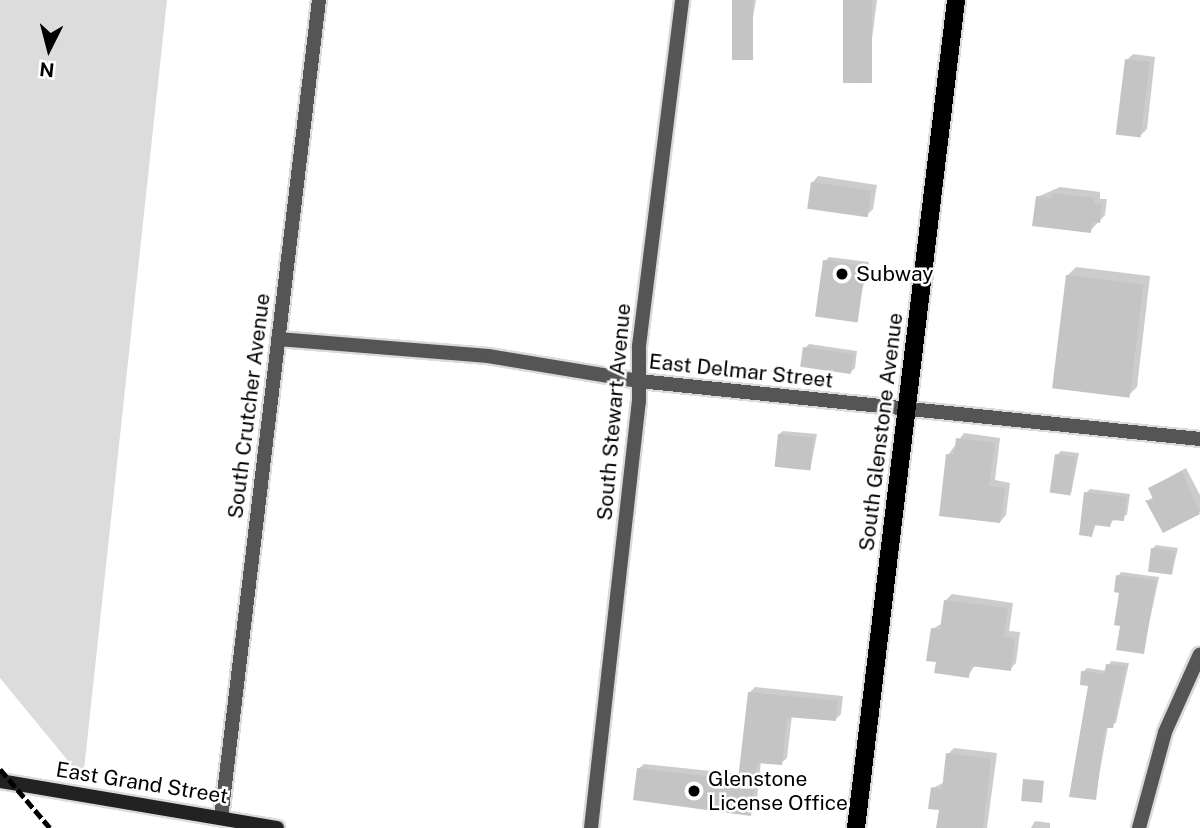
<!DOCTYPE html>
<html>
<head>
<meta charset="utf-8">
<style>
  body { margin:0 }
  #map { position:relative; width:1200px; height:828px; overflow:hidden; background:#fff; font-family:"Public Sans",sans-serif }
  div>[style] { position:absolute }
  .green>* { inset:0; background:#dcdcdc }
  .shadow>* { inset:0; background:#0003 }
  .building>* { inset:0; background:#c4c4c4; transform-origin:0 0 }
  .roads { filter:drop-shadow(2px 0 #dbdbdb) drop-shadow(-2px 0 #dbdbdb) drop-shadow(0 2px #dbdbdb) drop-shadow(0 -2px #dbdbdb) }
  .street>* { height:14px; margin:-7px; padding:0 7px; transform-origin:7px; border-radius:7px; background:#555 }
  .secondary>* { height:14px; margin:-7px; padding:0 7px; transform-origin:7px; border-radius:7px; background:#222 }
  .primary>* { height:18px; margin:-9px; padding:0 9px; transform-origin:9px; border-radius:9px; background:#000 }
  .rail>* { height:5px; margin-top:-2.5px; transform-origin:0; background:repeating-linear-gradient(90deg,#000 0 10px,transparent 0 13.5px) }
  .dots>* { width:19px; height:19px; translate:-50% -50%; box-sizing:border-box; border:4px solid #fff; border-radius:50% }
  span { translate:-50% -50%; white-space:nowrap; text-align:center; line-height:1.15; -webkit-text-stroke:5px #fff; paint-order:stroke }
  .poi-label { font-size:21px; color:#000 }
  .left { translate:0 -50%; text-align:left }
  .street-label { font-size:21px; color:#000 }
  .north { position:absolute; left:14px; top:14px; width:70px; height:70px; -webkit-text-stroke:5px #fff; paint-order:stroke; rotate:186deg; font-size:19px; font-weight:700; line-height:28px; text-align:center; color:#000 }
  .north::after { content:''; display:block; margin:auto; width:24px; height:32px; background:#000; clip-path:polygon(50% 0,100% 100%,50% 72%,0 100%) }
</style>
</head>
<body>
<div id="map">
  <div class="green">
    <i style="clip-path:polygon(0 0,167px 0,83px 779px,0 678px)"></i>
  </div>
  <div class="shadow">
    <i style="clip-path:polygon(733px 0,756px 0,745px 60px)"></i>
    <i style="clip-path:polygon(844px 0,877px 0,867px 78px,861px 84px)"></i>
    <i style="clip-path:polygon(1133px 54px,1155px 57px,1147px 129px,1141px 135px,1127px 60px)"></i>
    <i style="clip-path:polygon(818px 176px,877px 185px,873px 209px,867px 215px,812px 183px)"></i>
    <i style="clip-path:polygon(1060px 187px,1100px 192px,1100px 199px,1107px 199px,1105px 215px,1090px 231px,1037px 197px)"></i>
    <i style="clip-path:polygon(829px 257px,869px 262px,855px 320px,825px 261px)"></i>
    <i style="clip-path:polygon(1076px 267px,1150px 276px,1137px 387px,1128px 396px,1067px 276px)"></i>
    <i style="clip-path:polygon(809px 344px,857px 351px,855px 368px,851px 372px,805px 348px)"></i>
    <i style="clip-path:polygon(783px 431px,817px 434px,810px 470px,779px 434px)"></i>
    <i style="clip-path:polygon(964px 433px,1000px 438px,995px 480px,1010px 483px,1006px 515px,1000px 522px,948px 455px)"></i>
    <i style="clip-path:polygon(1061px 451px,1079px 453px,1071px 494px,1057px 455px)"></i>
    <i style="clip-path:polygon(1186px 468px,1200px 495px,1200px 512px,1163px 531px,1148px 500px,1154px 497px,1150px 488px)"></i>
    <i style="clip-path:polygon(1090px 489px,1130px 494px,1127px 515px,1114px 518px,1110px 526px,1096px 524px,1092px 535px,1086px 493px)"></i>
    <i style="clip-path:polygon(1156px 545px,1178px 548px,1172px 573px,1152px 549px)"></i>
    <i style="clip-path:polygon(1121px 572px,1159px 577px,1143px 652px,1122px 625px,1118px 576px)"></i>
    <i style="clip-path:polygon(952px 594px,1013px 603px,1009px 631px,1020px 632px,1016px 663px,1010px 669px,975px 665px,968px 676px,938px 661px,932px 629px,943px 623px,945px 601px)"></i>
    <i style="clip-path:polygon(1111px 661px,1129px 663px,1116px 723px,1108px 726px,1095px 798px,1090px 685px,1083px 672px,1087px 668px,1107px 671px)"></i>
    <i style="clip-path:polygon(755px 687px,843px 696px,841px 714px,835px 720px,792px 715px,787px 758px,781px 763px,761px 761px,756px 808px,750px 814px,638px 769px,644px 764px,740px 774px,749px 693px)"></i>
    <i style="clip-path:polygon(954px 748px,997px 753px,987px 828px,938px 828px,940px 809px,933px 788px,945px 782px,948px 754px)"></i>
    <i style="clip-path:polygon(1035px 821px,1050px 823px,1050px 828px,1031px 828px)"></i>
  </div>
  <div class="building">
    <i style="left:732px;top:0;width:21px;height:60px"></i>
    <i style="left:843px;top:0;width:29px;height:83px"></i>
    <i style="left:1125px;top:59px;width:25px;height:76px;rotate:7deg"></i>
    <i style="left:811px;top:182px;width:61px;height:27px;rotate:8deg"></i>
    <i style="clip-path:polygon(1053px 193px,1095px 198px,1094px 204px,1102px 205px,1100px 223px,1092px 222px,1091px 233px,1032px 226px,1036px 196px,1052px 198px)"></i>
    <i style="left:823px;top:260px;width:43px;height:57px;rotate:8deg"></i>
    <i style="left:1066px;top:275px;width:78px;height:114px;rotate:7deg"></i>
    <i style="left:803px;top:347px;width:51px;height:20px;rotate:8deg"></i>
    <i style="left:778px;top:434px;width:36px;height:33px;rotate:6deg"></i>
    <i style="clip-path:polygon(956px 438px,995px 443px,989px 486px,1005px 488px,1000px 523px,939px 516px,946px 454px,954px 455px)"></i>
    <i style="left:1055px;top:454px;width:21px;height:39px;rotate:8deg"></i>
    <i style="clip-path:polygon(1182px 471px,1200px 514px,1163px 533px,1145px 500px,1154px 501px,1148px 488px)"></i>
    <i style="clip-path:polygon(1084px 492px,1127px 497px,1124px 521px,1111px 520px,1110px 527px,1094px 525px,1092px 537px,1079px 535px)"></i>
    <i style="left:1151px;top:548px;width:24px;height:24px;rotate:7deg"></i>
    <i style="clip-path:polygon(1116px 575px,1156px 580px,1144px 654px,1116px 650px,1120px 626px,1114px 625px,1119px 593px,1114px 592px)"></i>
    <i style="clip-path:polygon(944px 600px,1008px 608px,1004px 637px,1015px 638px,1011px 671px,970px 666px,969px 678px,934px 673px,936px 662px,926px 661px,931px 628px,940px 629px)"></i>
    <i style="clip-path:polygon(1106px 664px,1126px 666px,1113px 728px,1105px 728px,1096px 800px,1069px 797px,1088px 686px,1080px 685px,1081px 671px,1104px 674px)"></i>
    <i style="clip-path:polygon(748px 692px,838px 701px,836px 721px,787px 717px,782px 765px,757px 763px,751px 816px,633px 800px,637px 768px,738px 780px)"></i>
    <i style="clip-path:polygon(946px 753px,991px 759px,983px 828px,936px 828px,939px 810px,928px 809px,931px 787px,942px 789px)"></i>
    <i style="left:1023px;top:779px;width:21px;height:22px;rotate:5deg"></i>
  </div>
  <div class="roads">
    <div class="street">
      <i style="left:278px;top:339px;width:211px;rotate:4.6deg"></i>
      <i style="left:488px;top:356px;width:153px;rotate:9.4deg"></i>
      <i style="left:639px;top:381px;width:564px;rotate:5.9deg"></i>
      <i style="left:221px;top:818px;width:824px;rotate:-83.17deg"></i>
      <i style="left:591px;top:828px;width:429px;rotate:-83.6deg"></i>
      <i style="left:639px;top:402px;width:56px;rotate:-90deg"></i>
      <i style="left:639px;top:346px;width:349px;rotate:-82.9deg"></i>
      <i style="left:1139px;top:828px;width:99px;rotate:-74.8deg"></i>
      <i style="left:1165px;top:732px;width:85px;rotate:-65.8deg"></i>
    </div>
    <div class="secondary">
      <i style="left:0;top:781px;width:281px;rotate:9.6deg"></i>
    </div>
    <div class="primary">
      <i style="left:856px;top:828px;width:834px;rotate:-83.11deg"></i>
    </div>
  </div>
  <div class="rail">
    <i style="left:0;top:769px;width:77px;rotate:49.7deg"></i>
  </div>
  <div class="dots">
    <i style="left:842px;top:274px;background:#000"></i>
    <i style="left:694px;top:791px;background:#000"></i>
  </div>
  <div class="poi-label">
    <span class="left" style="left:856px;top:274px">Subway</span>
    <span class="left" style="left:708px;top:791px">Glenstone<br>License Office</span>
  </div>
  <div class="street-label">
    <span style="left:741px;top:371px;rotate:6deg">East Delmar Street</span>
    <span style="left:249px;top:406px;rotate:-83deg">South Crutcher Avenue</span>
    <span style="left:614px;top:412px;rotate:-85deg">South Stewart Avenue</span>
    <span style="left:881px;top:432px;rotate:-83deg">South Glenstone Avenue</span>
    <span style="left:142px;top:783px;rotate:9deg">East Grand Street</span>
  </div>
  <div class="north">N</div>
</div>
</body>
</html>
